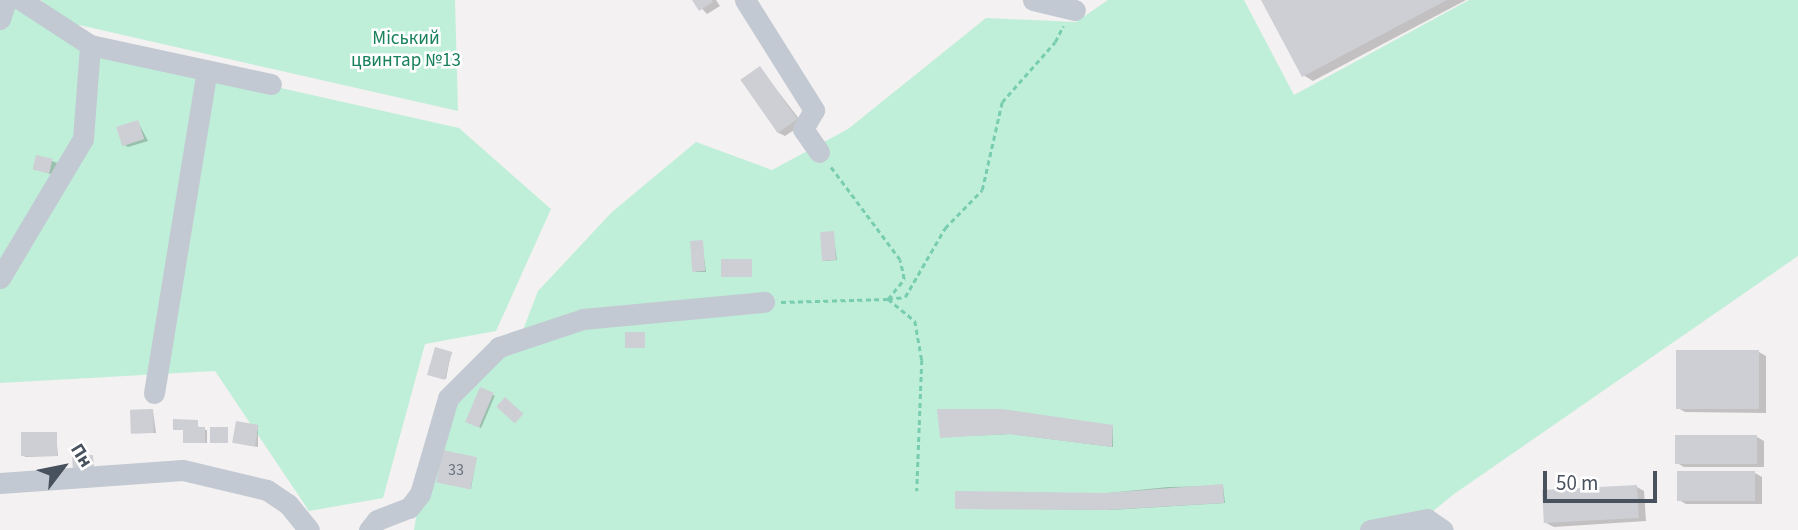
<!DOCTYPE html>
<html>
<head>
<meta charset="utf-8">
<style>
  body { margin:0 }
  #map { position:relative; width:1798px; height:530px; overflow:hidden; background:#f3f1f1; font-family:"Source Sans 3",sans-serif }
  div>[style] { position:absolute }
  .green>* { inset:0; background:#c0efd9 }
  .shadow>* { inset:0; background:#0003; transform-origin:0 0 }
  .building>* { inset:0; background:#cdcfd5; transform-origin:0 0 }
  .path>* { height:2.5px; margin-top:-1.25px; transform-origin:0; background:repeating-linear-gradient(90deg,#78cdb0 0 5px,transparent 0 8.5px) }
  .minor>* { height:21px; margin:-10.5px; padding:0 10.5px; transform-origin:10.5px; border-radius:10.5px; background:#c2c9d2 }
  span { translate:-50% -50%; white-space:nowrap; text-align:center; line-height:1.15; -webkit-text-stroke:5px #fff; paint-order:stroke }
  .number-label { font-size:16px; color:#69707c }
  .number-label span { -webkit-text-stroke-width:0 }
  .park-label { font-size:19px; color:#18805b }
  .north { position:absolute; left:28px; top:432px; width:70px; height:70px; -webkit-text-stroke:5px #fff; paint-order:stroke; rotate:58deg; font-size:19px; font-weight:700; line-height:28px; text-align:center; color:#48515e }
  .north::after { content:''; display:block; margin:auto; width:24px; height:32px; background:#48515e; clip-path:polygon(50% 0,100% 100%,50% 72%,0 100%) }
  .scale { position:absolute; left:1543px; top:471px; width:114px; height:32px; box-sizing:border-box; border:4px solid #48515e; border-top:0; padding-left:9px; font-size:21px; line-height:24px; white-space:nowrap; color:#48515e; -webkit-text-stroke:5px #fff; paint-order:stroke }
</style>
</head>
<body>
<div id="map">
  <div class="green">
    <i style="clip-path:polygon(0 0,90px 45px,459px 128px,551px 209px,496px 331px,425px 344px,383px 498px,309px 511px,215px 371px,0 383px)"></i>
    <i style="clip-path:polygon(41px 0,455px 0,458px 111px,66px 22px)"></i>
    <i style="clip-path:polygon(1108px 0,1244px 0,1294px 95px,1469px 0,1798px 0,1798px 256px,1454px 494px,1410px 530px,414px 530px,433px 418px,523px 330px,538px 291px,612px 212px,696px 142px,772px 170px,848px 129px,986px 18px,1076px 22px)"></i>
  </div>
  <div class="shadow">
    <i style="clip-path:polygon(694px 0,716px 0,720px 6px,707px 14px)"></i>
    <i style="clip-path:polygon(1263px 0,1466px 0,1313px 81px,1303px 75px)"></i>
    <i style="clip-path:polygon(760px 68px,803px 124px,785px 136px,777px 132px)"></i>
    <i style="clip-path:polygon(138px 122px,148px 141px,128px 147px,123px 144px)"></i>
    <i style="clip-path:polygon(52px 161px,57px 163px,54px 175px,34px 169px)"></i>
    <i style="clip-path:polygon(833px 232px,837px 260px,826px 261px,824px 260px)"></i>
    <i style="clip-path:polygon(702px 242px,706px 272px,696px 272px,694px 271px)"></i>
    <i style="clip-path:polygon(1759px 352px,1766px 356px,1766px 413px,1685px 412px,1678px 408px)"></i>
    <i style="clip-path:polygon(451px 353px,446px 379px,431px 375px)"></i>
    <i style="left:481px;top:390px;width:15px;height:35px;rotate:23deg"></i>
    <i style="clip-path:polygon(153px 411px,156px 433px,133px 433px)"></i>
    <i style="clip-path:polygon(197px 422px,199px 429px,207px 430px,207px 443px,186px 443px,185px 430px,177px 430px)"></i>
    <i style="clip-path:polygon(258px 427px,258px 447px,238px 443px)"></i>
    <i style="clip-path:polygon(1113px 427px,1113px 447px,1011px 434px,942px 437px)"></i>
    <i style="clip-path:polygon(56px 434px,58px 456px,24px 457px)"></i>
    <i style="clip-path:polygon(1757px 437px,1764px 441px,1764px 467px,1684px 467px,1677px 463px)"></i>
    <i style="clip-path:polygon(476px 459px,471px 489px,439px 482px)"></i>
    <i style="clip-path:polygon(1755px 473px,1762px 477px,1762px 504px,1686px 504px,1679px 500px)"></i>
    <i style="clip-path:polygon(1168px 487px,1223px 486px,1225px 503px,1110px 510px,957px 508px)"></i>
    <i style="clip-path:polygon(1637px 487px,1644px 491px,1646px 521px,1554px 527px,1546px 523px)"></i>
  </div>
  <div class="building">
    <i style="clip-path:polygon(692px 0,712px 0,713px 2px,699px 11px)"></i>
    <i style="clip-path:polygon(1261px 0,1447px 0,1302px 77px)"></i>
    <i style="left:760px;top:66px;width:65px;height:24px;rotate:55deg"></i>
    <i style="left:138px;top:120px;width:20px;height:23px;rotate:72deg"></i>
    <i style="left:36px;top:155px;width:17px;height:15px;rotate:13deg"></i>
    <i style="left:834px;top:231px;width:29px;height:14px;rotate:86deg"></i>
    <i style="left:703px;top:240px;width:31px;height:13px;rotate:86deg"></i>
    <i style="left:752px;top:259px;width:18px;height:31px;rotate:90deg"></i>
    <i style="left:645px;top:332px;width:16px;height:20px;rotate:90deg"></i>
    <i style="left:435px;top:347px;width:18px;height:29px;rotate:16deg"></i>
    <i style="left:1676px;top:350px;width:83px;height:59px"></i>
    <i style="left:480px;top:387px;width:15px;height:38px;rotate:23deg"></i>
    <i style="left:505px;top:397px;width:25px;height:13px;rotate:42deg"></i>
    <i style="left:153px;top:409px;width:24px;height:23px;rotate:88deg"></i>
    <i style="clip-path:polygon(937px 409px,1002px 409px,1113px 425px,1112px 447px,1008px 434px,940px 438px)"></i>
    <i style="clip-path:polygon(173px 419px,198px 420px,198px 427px,205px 427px,205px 443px,183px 443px,183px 430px,173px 430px)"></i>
    <i style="left:236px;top:421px;width:23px;height:22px;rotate:10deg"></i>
    <i style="left:210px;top:427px;width:18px;height:16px"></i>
    <i style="left:57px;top:432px;width:24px;height:36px;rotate:90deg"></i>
    <i style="left:1675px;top:435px;width:82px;height:29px"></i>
    <i style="left:443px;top:450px;width:35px;height:33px;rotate:12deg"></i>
    <i style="left:93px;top:455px;width:16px;height:21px;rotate:86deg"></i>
    <i style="left:1755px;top:471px;width:30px;height:78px;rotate:90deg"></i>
    <i style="clip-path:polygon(1223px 484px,1224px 503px,1107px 510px,955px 509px,955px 491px,1106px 493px)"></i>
    <i style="left:1637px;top:485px;width:33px;height:95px;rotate:87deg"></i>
  </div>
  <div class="path">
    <i style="left:888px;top:299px;width:17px;rotate:-7deg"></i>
    <i style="left:905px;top:297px;width:80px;rotate:-59.9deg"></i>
    <i style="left:945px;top:228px;width:53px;rotate:-45.8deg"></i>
    <i style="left:982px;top:190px;width:90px;rotate:-77.2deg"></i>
    <i style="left:1002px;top:102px;width:80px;rotate:-48.5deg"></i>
    <i style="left:1055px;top:42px;width:18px;rotate:-63deg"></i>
    <i style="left:888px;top:299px;width:35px;rotate:39deg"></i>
    <i style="left:915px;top:321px;width:40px;rotate:80deg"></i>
    <i style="left:922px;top:360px;width:131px;rotate:92.2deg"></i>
    <i style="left:781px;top:302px;width:107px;rotate:-1.6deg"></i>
    <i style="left:888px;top:299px;width:26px;rotate:-51deg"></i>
    <i style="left:904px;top:279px;width:19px;rotate:-102deg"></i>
    <i style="left:900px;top:260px;width:117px;rotate:-126.7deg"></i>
  </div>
  <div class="minor">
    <i style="left:21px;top:0;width:82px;rotate:33.1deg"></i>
    <i style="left:90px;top:45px;width:185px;rotate:12.2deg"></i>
    <i style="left:745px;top:0;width:130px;rotate:57.9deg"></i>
    <i style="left:814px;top:110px;width:22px;rotate:120deg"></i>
    <i style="left:803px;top:129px;width:28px;rotate:55deg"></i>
    <i style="left:1033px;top:0;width:43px;rotate:13.4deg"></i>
    <i style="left:0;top:19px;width:20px;rotate:-72deg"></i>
    <i style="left:0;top:278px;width:162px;rotate:-59.2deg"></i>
    <i style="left:83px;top:139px;width:94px;rotate:-85.7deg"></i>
    <i style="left:154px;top:393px;width:327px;rotate:-80.7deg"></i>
    <i style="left:0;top:483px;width:183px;rotate:-4.1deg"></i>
    <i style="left:183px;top:470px;width:86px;rotate:13.4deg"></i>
    <i style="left:267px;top:490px;width:25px;rotate:34deg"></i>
    <i style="left:288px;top:504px;width:33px;rotate:51deg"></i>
    <i style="left:369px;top:530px;width:13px;rotate:-51deg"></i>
    <i style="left:377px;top:520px;width:34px;rotate:-21deg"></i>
    <i style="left:409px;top:508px;width:18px;rotate:-52deg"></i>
    <i style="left:420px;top:494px;width:100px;rotate:-73.7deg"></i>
    <i style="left:448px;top:398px;width:72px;rotate:-45deg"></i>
    <i style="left:499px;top:347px;width:89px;rotate:-18.4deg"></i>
    <i style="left:583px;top:319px;width:182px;rotate:-5.4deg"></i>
    <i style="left:1370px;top:530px;width:58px;rotate:-10.9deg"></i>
    <i style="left:1427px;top:519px;width:19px;rotate:35deg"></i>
  </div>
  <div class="number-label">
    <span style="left:456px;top:470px">33</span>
  </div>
  <div class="park-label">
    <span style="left:406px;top:50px">Міський<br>цвинтар №13</span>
  </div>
  <div class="north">Пн</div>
  <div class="scale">50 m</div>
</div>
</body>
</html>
